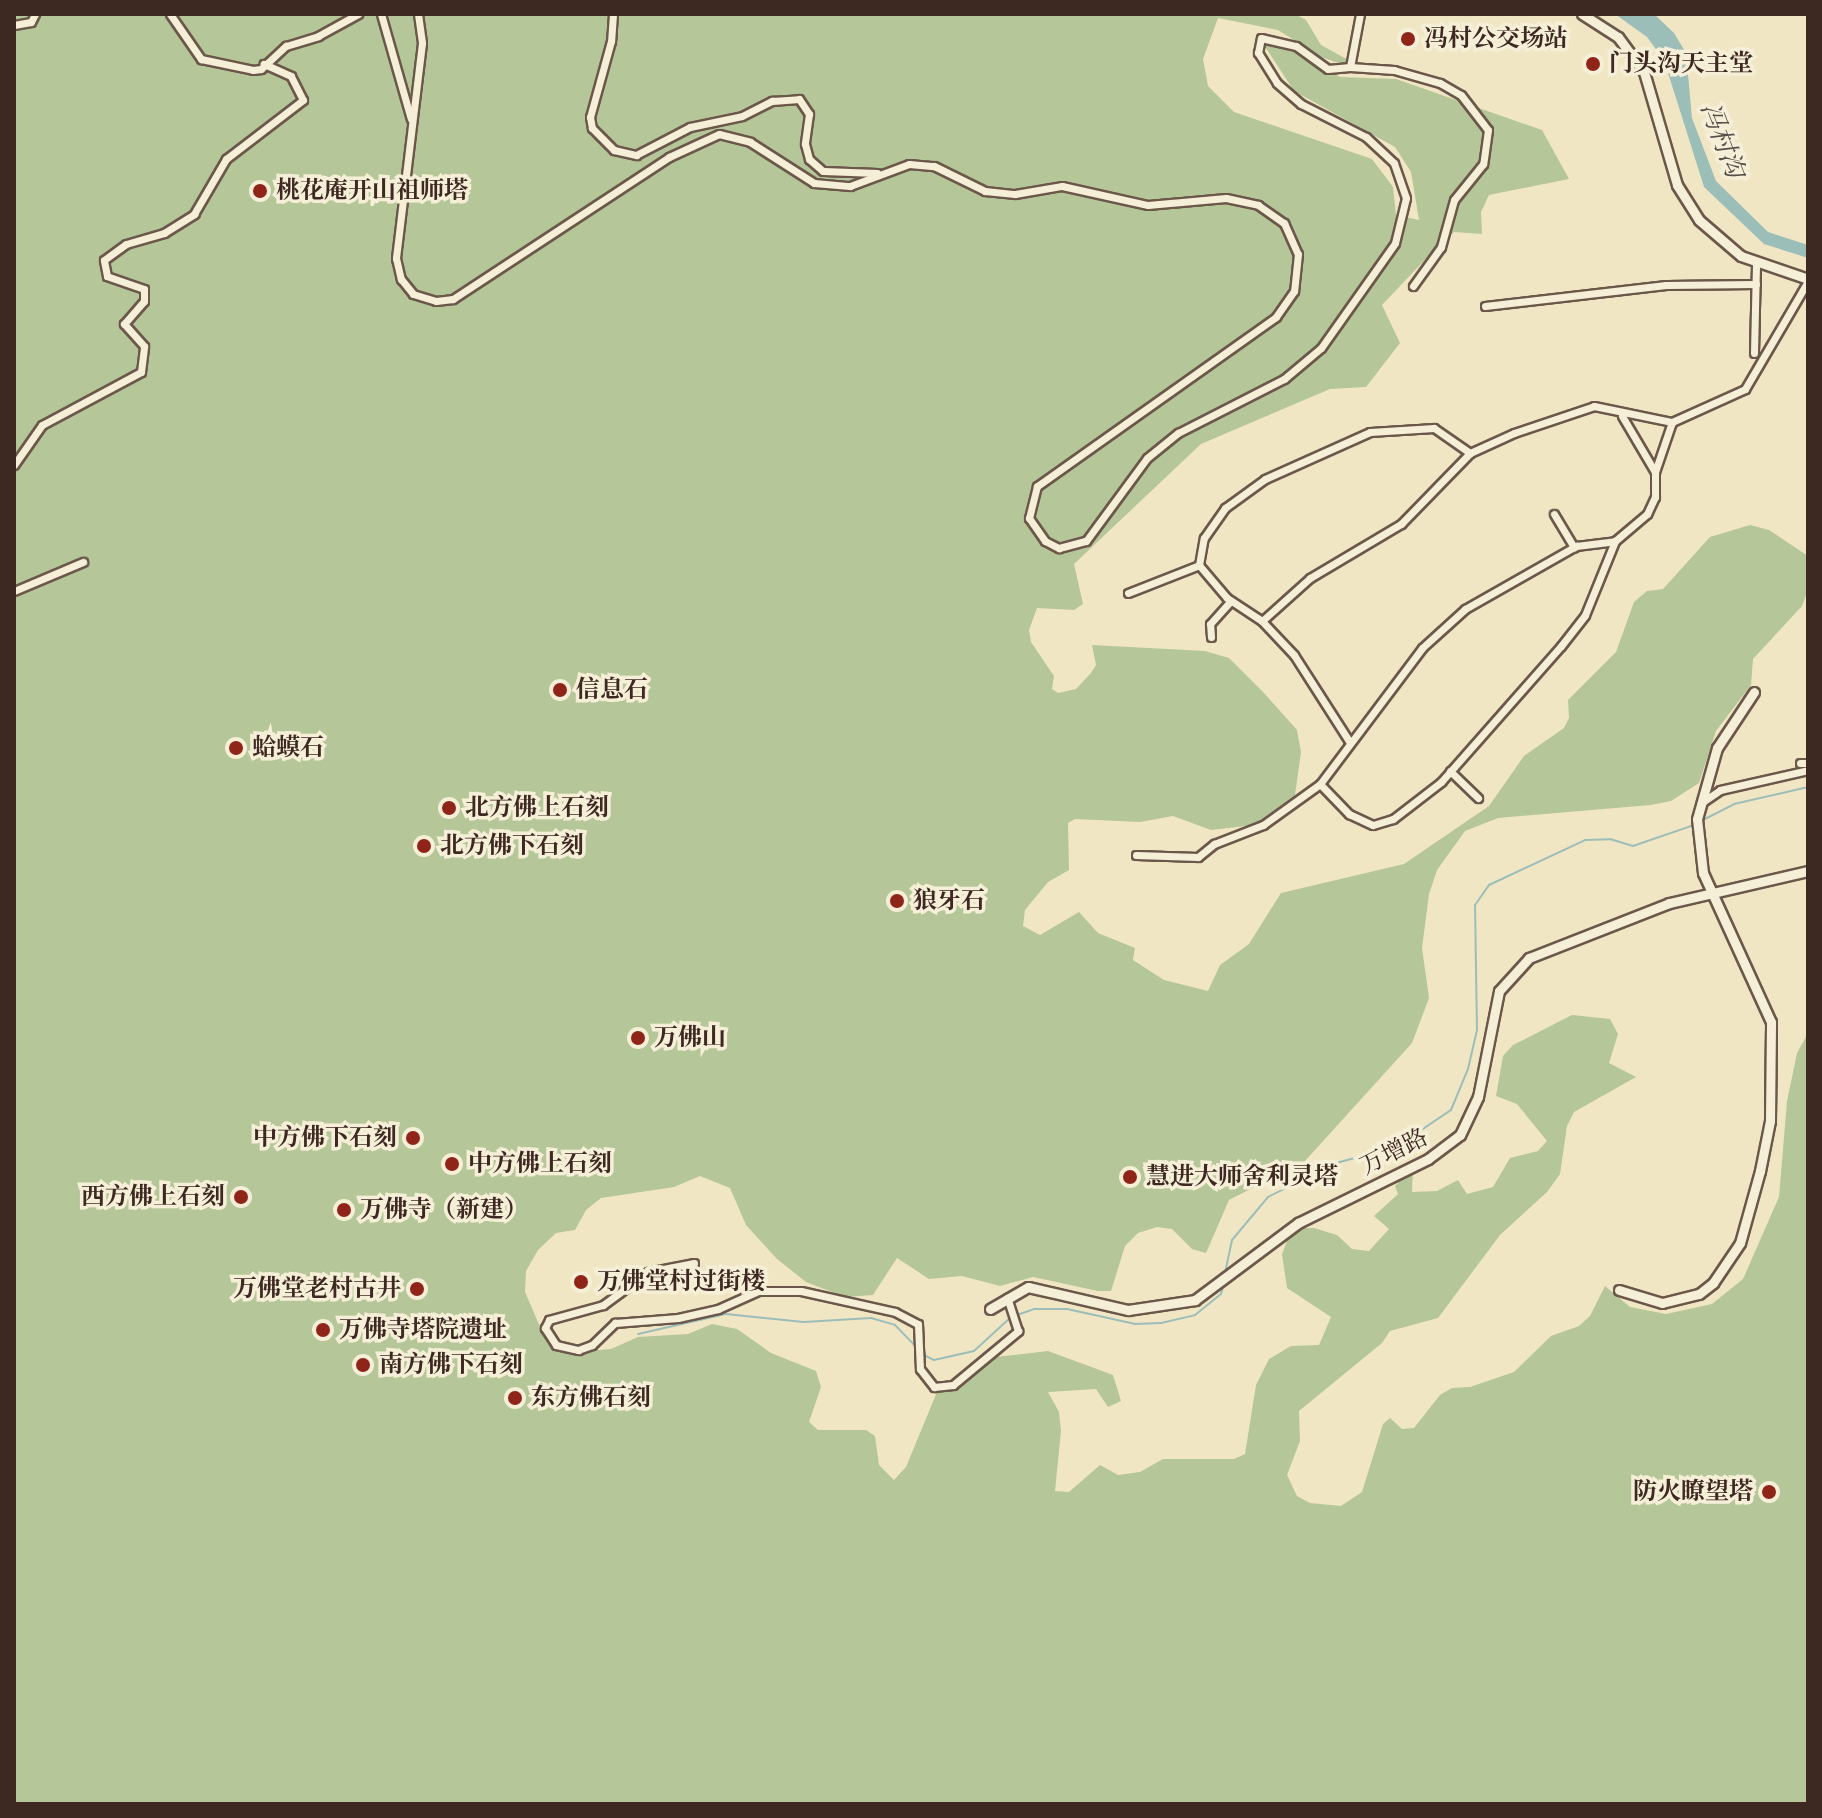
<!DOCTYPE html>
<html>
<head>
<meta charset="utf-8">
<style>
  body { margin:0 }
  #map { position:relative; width:1822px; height:1818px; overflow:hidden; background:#f1e6c3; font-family:"IM FELL Great Primer","Noto Serif SC",serif }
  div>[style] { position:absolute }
  .green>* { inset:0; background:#b5c698 }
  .water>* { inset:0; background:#9cbeb9 }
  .stream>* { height:2px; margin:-1px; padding:0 1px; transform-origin:1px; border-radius:1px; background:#9cbeb9 }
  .roads { filter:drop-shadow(2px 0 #6b584a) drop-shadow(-2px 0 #6b584a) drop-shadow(0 2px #6b584a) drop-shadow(0 -2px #6b584a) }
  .street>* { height:7px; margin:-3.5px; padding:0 3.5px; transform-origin:3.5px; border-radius:3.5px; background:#f6efd8 }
  .secondary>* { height:9px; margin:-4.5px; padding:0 4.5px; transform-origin:4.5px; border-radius:4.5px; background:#f6efd8 }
  .dots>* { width:22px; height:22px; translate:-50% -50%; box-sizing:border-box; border:4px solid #f6efd8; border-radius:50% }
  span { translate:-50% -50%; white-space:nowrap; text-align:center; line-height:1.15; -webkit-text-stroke:7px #f6efd8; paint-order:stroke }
  .poi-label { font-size:24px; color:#3e2922; font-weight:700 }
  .left { translate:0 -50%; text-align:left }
  .right { translate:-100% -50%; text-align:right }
  .street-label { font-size:24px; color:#3e2922 }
  .water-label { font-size:26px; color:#564e48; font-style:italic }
  .frame { position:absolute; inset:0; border:16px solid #3e2922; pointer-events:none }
</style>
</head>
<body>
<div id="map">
  <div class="green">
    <i style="clip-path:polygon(14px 14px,1295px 14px,1306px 20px,1321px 45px,1350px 61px,1341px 64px,1321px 57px,1278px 30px,1218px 18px,1203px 59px,1208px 86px,1234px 112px,1372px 159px,1393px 187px,1396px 215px,1419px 220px,1411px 172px,1395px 147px,1294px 91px,1264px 45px,1296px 51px,1340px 77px,1396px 79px,1542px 130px,1569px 179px,1489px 195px,1481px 212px,1482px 234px,1454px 232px,1437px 247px,1382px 305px,1400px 343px,1366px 387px,1330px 389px,1201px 444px,1074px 564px,1083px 604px,1074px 610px,1037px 608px,1029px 630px,1031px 642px,1054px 676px,1052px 689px,1058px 693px,1076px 689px,1091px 673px,1096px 665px,1092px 645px,1205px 651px,1229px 658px,1263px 692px,1297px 730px,1301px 752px,1295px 795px,1254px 825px,1211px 830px,1173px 816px,1140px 822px,1075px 819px,1068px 823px,1069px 870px,1048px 882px,1025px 910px,1023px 926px,1040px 935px,1079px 912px,1098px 933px,1135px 948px,1133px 960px,1164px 980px,1208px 991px,1220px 965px,1249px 944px,1281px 893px,1404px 864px,1489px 806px,1524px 756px,1564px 728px,1569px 718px,1568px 700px,1616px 652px,1634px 602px,1647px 591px,1663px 589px,1710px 537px,1750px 525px,1769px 530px,1808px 556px,1808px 590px,1802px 606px,1753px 659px,1751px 685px,1716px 731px,1699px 783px,1671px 801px,1651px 805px,1498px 818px,1465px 831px,1437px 870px,1429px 894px,1422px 948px,1429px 998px,1412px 1043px,1305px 1161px,1229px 1200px,1206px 1253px,1192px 1249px,1172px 1229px,1157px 1227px,1138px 1233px,1125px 1246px,1111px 1291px,1098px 1291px,1033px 1277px,1000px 1286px,962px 1276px,929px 1279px,897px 1258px,873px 1295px,845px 1297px,806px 1282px,777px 1259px,746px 1225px,730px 1188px,700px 1176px,674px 1187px,601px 1198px,586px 1210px,575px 1230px,556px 1233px,538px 1250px,526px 1271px,525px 1292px,541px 1329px,558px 1347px,577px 1352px,611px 1349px,638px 1337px,688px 1334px,712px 1324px,737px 1329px,771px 1353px,816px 1371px,821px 1387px,809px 1422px,818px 1430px,866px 1430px,875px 1436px,879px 1465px,894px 1480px,906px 1467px,937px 1392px,960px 1372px,987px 1358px,1048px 1351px,1113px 1375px,1121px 1401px,1108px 1407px,1096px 1389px,1048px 1392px,1059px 1412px,1061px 1431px,1055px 1491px,1069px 1492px,1100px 1465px,1118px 1475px,1140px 1472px,1163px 1459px,1234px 1459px,1245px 1454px,1256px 1385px,1269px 1359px,1291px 1346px,1319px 1345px,1331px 1317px,1287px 1288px,1282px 1254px,1287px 1241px,1302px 1228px,1314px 1228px,1337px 1235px,1352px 1249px,1369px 1251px,1389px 1229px,1374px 1216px,1398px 1194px,1395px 1186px,1413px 1168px,1412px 1192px,1437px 1191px,1458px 1180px,1467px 1194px,1493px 1187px,1510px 1158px,1538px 1151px,1547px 1141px,1517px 1104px,1496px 1096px,1503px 1056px,1513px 1045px,1572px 1015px,1610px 1019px,1618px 1034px,1609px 1063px,1636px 1077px,1574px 1112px,1567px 1126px,1560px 1174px,1547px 1192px,1500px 1235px,1438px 1318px,1390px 1331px,1382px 1343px,1299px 1411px,1300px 1441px,1287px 1475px,1297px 1496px,1310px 1503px,1341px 1506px,1362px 1492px,1383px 1424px,1390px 1418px,1402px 1429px,1414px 1428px,1440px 1395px,1452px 1388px,1470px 1387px,1514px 1372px,1551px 1336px,1579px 1326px,1590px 1316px,1605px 1286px,1630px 1307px,1666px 1314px,1712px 1304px,1743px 1279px,1779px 1197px,1787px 1101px,1797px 1053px,1808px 1033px,1808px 1804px,14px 1804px)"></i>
  </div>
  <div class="water">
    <i style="clip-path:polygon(1615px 14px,1654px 14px,1674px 33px,1686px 53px,1692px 118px,1716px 181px,1768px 232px,1808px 245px,1808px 258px,1764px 244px,1704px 187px,1664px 60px,1647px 37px)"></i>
  </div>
  <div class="stream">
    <i style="left:1699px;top:822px;width:39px;rotate:-27deg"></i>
    <i style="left:1734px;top:804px;width:76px;rotate:-12.9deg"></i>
    <i style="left:1225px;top:1273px;width:34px;rotate:-78deg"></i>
    <i style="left:1232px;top:1240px;width:56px;rotate:-50.1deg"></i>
    <i style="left:1268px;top:1197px;width:76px;rotate:-26.6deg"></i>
    <i style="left:1336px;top:1163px;width:62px;rotate:-14.9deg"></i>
    <i style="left:1396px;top:1147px;width:66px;rotate:-33.9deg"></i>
    <i style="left:1451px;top:1110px;width:44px;rotate:-67.5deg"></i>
    <i style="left:1468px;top:1069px;width:40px;rotate:-77deg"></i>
    <i style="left:1477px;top:1030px;width:125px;rotate:-90.9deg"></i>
    <i style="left:1475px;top:905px;width:24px;rotate:-55deg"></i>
    <i style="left:1489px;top:885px;width:106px;rotate:-25.1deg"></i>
    <i style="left:1585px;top:840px;width:25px;rotate:-2deg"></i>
    <i style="left:1610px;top:839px;width:24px;rotate:17deg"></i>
    <i style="left:1633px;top:846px;width:65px;rotate:-19deg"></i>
    <i style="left:1017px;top:1315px;width:18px;rotate:-19deg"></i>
    <i style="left:1034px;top:1309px;width:33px"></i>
    <i style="left:1067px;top:1309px;width:70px;rotate:12.4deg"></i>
    <i style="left:1135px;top:1324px;width:26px;rotate:-2deg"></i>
    <i style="left:1161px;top:1323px;width:35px;rotate:-13deg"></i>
    <i style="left:1195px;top:1315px;width:33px;rotate:-39deg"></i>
    <i style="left:1221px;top:1294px;width:11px;rotate:-75deg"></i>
    <i style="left:638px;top:1334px;width:90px;rotate:-12.8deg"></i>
    <i style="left:726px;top:1314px;width:78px;rotate:5.9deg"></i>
    <i style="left:804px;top:1322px;width:67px;rotate:-3.4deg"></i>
    <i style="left:871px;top:1318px;width:25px;rotate:16deg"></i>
    <i style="left:895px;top:1325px;width:29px;rotate:46deg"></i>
    <i style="left:922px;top:1354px;width:13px;rotate:27deg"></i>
    <i style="left:934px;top:1360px;width:41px;rotate:-12.7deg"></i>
    <i style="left:974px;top:1351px;width:50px;rotate:-42.6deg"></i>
  </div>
  <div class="roads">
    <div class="street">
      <i style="left:170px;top:14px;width:55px;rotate:55.4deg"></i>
      <i style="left:201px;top:59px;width:53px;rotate:11.9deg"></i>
      <i style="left:253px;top:70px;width:8px;rotate:-7deg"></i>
      <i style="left:261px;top:69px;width:34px;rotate:-43deg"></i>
      <i style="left:286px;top:46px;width:34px;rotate:-17deg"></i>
      <i style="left:318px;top:36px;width:46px;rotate:-28.8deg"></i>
      <i style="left:381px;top:14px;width:109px;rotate:74.1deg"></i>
      <i style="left:418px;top:14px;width:29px;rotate:82deg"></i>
      <i style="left:422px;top:43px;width:217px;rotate:96.9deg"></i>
      <i style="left:396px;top:258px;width:22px;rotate:77deg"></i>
      <i style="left:401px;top:279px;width:19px;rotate:51deg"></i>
      <i style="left:413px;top:294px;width:24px;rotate:17deg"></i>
      <i style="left:436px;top:301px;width:17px;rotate:-7deg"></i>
      <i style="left:453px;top:299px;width:258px;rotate:-33.3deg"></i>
      <i style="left:669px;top:157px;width:55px;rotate:-24.7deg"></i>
      <i style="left:719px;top:134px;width:32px;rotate:14deg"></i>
      <i style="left:750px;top:142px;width:76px;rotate:32.6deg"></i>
      <i style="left:814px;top:183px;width:36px;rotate:5deg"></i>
      <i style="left:850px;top:186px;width:63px;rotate:-20.4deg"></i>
      <i style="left:909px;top:164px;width:25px;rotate:5deg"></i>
      <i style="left:934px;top:166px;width:57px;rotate:26.1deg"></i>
      <i style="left:985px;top:191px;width:30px;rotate:6deg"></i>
      <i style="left:1015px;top:194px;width:48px;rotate:-9.7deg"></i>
      <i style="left:1062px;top:186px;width:88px;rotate:12.5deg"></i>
      <i style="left:1148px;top:205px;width:78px;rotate:-5.1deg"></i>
      <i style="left:1226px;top:198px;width:33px;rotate:12deg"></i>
      <i style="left:1258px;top:205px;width:32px;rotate:35deg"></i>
      <i style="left:1284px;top:223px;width:34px;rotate:66deg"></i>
      <i style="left:1298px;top:254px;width:37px;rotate:96deg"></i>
      <i style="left:1294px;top:291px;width:32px;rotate:125deg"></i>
      <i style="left:1276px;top:317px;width:293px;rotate:144.7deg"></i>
      <i style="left:1037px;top:486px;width:33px;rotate:104deg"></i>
      <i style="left:1029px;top:518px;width:28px;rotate:55deg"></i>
      <i style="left:1045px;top:541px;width:16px;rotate:27deg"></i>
      <i style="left:1059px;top:548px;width:28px;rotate:-15deg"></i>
      <i style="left:1086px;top:541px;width:103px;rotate:-53.7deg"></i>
      <i style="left:1147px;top:458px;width:40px;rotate:-39deg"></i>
      <i style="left:1178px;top:433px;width:119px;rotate:-27deg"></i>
      <i style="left:1284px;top:379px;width:48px;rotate:-40deg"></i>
      <i style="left:1321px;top:348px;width:128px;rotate:-54.8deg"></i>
      <i style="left:1395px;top:243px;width:46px;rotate:-76.3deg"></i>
      <i style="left:1406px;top:198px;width:37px;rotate:-109deg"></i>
      <i style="left:1394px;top:163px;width:38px;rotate:-137deg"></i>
      <i style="left:1366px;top:137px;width:73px;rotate:-153.1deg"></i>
      <i style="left:1301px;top:104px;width:32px;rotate:-139deg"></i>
      <i style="left:1277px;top:83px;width:36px;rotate:-122deg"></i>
      <i style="left:1258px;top:53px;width:15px;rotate:-79deg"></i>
      <i style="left:1261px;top:38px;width:36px;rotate:13deg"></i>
      <i style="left:1296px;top:46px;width:39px;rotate:36deg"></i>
      <i style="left:1328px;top:69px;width:22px;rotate:-5deg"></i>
      <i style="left:1350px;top:67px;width:54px;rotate:-79.3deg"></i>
      <i style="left:613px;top:14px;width:27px;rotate:94deg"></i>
      <i style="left:611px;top:41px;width:79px;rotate:105.4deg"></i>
      <i style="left:590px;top:117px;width:11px;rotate:80deg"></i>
      <i style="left:592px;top:128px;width:31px;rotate:45deg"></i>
      <i style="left:614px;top:150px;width:23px;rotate:13deg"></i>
      <i style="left:636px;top:155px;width:61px;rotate:-27.4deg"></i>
      <i style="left:690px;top:127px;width:53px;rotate:-11.9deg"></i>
      <i style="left:742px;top:116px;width:34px;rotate:-27deg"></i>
      <i style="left:772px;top:101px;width:27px;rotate:-4deg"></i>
      <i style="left:799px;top:99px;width:18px;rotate:56deg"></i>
      <i style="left:809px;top:114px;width:30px;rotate:98deg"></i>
      <i style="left:805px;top:144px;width:16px;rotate:75deg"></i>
      <i style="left:809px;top:159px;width:18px;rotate:41deg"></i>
      <i style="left:823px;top:171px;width:54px;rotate:2.1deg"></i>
      <i style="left:14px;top:25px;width:17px;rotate:-10deg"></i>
      <i style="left:31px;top:22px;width:9px;rotate:-63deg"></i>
      <i style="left:1350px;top:67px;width:44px;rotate:3.9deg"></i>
      <i style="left:1394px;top:70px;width:48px;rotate:15.8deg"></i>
      <i style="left:1440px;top:83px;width:24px;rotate:30deg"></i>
      <i style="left:1461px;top:95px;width:44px;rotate:52.4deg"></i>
      <i style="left:1488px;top:130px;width:34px;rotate:98deg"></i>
      <i style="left:1483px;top:164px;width:46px;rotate:128.9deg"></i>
      <i style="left:1454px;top:200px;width:49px;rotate:105.5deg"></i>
      <i style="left:1441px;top:247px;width:48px;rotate:125.7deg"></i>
      <i style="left:1485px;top:306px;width:182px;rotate:-6.6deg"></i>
      <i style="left:1666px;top:285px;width:90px;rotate:-0.6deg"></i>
      <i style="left:1754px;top:353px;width:89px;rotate:-88.7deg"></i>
      <i style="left:1672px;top:422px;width:80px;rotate:-24.3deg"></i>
      <i style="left:1745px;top:389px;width:125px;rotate:-59.7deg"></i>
      <i style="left:14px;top:465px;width:49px;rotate:-55deg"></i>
      <i style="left:42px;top:425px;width:112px;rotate:-28.2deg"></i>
      <i style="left:141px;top:372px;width:26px;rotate:-83deg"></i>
      <i style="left:144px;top:346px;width:30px;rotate:-132deg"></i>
      <i style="left:124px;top:324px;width:30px;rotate:-49deg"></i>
      <i style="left:144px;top:301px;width:12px;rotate:-90deg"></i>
      <i style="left:144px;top:289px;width:39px;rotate:-161deg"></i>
      <i style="left:107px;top:276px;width:16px;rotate:-101deg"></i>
      <i style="left:104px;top:260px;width:27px;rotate:-36deg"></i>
      <i style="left:126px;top:244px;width:40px;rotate:-16deg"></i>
      <i style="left:164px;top:233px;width:36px;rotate:-32deg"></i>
      <i style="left:194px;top:214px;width:64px;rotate:-59.8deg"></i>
      <i style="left:226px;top:159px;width:97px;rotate:-37.5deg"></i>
      <i style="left:303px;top:100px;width:27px;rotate:-117deg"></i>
      <i style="left:291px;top:76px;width:30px;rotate:-156deg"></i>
      <i style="left:1554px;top:514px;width:39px;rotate:59deg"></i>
      <i style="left:14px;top:591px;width:75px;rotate:-22.8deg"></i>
      <i style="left:1128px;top:593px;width:76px;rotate:-21.5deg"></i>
      <i style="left:1262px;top:621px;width:64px;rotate:-41.9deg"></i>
      <i style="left:1310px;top:578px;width:106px;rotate:-30.7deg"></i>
      <i style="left:1401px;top:524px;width:99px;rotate:-45.8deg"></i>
      <i style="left:1470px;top:453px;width:48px;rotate:-24.4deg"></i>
      <i style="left:1514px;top:433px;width:84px;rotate:-18.6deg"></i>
      <i style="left:1594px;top:406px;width:80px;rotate:11.6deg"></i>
      <i style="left:1672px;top:422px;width:53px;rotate:108.8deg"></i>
      <i style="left:1211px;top:637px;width:13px;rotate:-94deg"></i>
      <i style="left:1210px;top:624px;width:31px;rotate:-48deg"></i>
      <i style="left:1349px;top:741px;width:102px;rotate:-122.6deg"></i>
      <i style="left:1294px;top:655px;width:47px;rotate:-133.3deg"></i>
      <i style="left:1262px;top:621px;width:42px;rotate:-146.7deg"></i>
      <i style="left:1227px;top:598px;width:43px;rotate:-130.3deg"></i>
      <i style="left:1199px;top:565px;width:27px;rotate:-80deg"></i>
      <i style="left:1204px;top:538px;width:37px;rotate:-55deg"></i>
      <i style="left:1225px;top:508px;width:49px;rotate:-35.9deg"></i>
      <i style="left:1265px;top:479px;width:115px;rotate:-24.1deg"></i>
      <i style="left:1370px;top:432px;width:64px;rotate:-3.6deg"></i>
      <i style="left:1434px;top:428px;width:44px;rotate:34.8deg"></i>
      <i style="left:1800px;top:763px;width:8px"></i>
      <i style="left:1450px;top:771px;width:39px;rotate:44deg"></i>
      <i style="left:1320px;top:784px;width:42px;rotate:46deg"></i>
      <i style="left:1349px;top:814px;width:26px;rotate:25deg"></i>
      <i style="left:1373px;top:825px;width:21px;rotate:-17deg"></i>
      <i style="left:1393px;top:819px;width:61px;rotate:-37.6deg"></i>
      <i style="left:1441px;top:782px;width:181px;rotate:-48.6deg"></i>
      <i style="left:1561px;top:646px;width:39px;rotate:-52deg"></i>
      <i style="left:1585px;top:615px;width:80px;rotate:-67.9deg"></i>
      <i style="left:1615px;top:541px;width:42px;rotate:-40.2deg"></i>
      <i style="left:1647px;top:514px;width:19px;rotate:-65deg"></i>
      <i style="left:1655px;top:497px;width:25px;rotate:-90deg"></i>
      <i style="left:1655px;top:472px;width:65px;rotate:-120.5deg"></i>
      <i style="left:1701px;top:803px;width:23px;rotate:-34deg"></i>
      <i style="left:1720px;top:790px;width:90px;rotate:-12.8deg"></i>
      <i style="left:1136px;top:855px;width:62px;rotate:1.8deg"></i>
      <i style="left:1198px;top:857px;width:21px;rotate:-39deg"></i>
      <i style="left:1214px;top:844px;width:53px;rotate:-21.2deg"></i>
      <i style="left:1263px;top:825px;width:70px;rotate:-35.7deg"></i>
      <i style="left:1320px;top:784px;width:170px;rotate:-53.1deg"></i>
      <i style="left:1422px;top:648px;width:58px;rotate:-42.2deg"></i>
      <i style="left:1465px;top:609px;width:128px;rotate:-29.6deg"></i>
      <i style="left:1576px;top:546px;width:39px;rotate:-7deg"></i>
      <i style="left:694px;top:1263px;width:47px;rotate:168.9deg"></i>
      <i style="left:648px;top:1272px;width:56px;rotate:143.7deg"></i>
      <i style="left:603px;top:1305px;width:56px;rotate:164.5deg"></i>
      <i style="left:549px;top:1320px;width:9px;rotate:117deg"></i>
      <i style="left:545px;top:1328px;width:20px;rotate:57deg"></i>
      <i style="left:556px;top:1345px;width:23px;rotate:13deg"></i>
      <i style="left:578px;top:1350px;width:15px;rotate:-20deg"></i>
      <i style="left:592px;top:1345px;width:32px;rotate:-44deg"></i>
      <i style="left:615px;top:1323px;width:63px;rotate:-4.5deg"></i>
      <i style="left:678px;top:1318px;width:41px;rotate:-12.7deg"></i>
      <i style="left:718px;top:1309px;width:44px;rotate:-24.2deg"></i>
      <i style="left:758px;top:1291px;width:43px"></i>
      <i style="left:801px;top:1291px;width:96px;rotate:12.6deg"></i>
      <i style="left:895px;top:1312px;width:26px;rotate:28deg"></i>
      <i style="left:918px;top:1324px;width:45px;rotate:87.5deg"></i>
      <i style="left:920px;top:1369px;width:23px;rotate:52deg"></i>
      <i style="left:934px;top:1387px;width:19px;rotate:-6deg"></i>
      <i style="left:953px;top:1385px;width:85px;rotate:-39.7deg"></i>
      <i style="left:1018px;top:1331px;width:35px;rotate:-108deg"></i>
    </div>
    <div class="secondary">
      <i style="left:1582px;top:14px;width:43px;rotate:32.6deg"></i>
      <i style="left:1618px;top:37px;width:44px;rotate:53.4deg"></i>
      <i style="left:1644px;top:72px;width:118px;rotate:73.7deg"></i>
      <i style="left:1677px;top:185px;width:41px;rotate:57.8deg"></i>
      <i style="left:1699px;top:220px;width:55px;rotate:40.6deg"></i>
      <i style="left:1741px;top:256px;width:71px;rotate:18.9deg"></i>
      <i style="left:1619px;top:1290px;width:45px;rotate:16.8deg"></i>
      <i style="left:1662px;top:1303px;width:38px;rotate:-14deg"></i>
      <i style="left:1699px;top:1294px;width:18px;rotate:-38deg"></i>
      <i style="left:1713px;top:1283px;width:48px;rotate:-56deg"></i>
      <i style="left:1740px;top:1243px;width:75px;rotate:-74.5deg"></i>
      <i style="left:1760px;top:1171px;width:51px;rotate:-78.7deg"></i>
      <i style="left:1770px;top:1121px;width:99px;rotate:-89.4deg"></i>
      <i style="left:1771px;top:1022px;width:164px;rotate:-114.5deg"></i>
      <i style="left:1703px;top:873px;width:54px;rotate:-96.3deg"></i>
      <i style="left:1697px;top:819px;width:74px;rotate:-74.3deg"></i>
      <i style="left:1717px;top:748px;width:67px;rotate:-56.5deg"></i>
      <i style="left:990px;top:1309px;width:44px;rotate:-30.1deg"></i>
      <i style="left:1028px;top:1287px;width:103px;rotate:13deg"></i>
      <i style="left:1128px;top:1310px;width:68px;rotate:-8.5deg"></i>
      <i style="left:1195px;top:1300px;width:129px;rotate:-36.8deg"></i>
      <i style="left:1298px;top:1223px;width:145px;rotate:-26.2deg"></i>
      <i style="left:1428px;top:1159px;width:40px;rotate:-37deg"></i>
      <i style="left:1460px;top:1135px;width:42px;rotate:-64.7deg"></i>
      <i style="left:1478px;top:1097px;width:108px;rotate:-78.8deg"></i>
      <i style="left:1499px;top:991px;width:45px;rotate:-47.7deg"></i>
      <i style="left:1529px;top:958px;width:150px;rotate:-21.4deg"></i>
      <i style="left:1669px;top:903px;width:143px;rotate:-13deg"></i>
    </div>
  </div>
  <div class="dots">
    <i style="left:1408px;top:39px;background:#8f2418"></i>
    <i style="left:1593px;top:64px;background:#8f2418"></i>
    <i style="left:260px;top:191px;background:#8f2418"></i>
    <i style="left:560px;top:690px;background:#8f2418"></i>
    <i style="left:236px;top:748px;background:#8f2418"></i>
    <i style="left:449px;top:808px;background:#8f2418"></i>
    <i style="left:424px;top:846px;background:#8f2418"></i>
    <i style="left:897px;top:901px;background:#8f2418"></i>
    <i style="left:638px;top:1038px;background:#8f2418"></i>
    <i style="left:413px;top:1138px;background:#8f2418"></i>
    <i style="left:452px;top:1164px;background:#8f2418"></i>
    <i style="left:1130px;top:1177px;background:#8f2418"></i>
    <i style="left:241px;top:1197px;background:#8f2418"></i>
    <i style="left:344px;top:1210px;background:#8f2418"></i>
    <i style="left:581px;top:1282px;background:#8f2418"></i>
    <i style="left:417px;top:1289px;background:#8f2418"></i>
    <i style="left:323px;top:1330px;background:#8f2418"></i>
    <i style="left:363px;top:1365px;background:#8f2418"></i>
    <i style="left:515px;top:1398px;background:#8f2418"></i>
    <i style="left:1769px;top:1492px;background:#8f2418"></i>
  </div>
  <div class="poi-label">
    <span class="left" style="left:1424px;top:39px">冯村公交场站</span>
    <span class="left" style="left:1609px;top:64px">门头沟天主堂</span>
    <span class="left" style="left:276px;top:191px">桃花庵开山祖师塔</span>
    <span class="left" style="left:576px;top:690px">信息石</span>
    <span class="left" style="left:252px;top:748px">蛤蟆石</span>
    <span class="left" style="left:465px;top:808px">北方佛上石刻</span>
    <span class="left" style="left:440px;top:846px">北方佛下石刻</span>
    <span class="left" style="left:913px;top:901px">狼牙石</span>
    <span class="left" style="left:654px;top:1038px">万佛山</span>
    <span class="right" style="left:397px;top:1138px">中方佛下石刻</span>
    <span class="left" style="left:468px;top:1164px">中方佛上石刻</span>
    <span class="left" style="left:1146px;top:1177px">慧进大师舍利灵塔</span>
    <span class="right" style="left:225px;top:1197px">西方佛上石刻</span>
    <span class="left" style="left:360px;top:1210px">万佛寺（新建）</span>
    <span class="left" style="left:597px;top:1282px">万佛堂村过街楼</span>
    <span class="right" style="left:401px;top:1289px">万佛堂老村古井</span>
    <span class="left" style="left:339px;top:1330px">万佛寺塔院遗址</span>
    <span class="left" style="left:379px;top:1365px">南方佛下石刻</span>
    <span class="left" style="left:531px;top:1398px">东方佛石刻</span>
    <span class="right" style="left:1753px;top:1492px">防火瞭望塔</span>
  </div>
  <div class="street-label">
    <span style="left:1394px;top:1152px;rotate:-27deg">万增路</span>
  </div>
  <div class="water-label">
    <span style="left:1722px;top:140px;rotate:69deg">冯村沟</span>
  </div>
  <div class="frame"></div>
</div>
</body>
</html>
